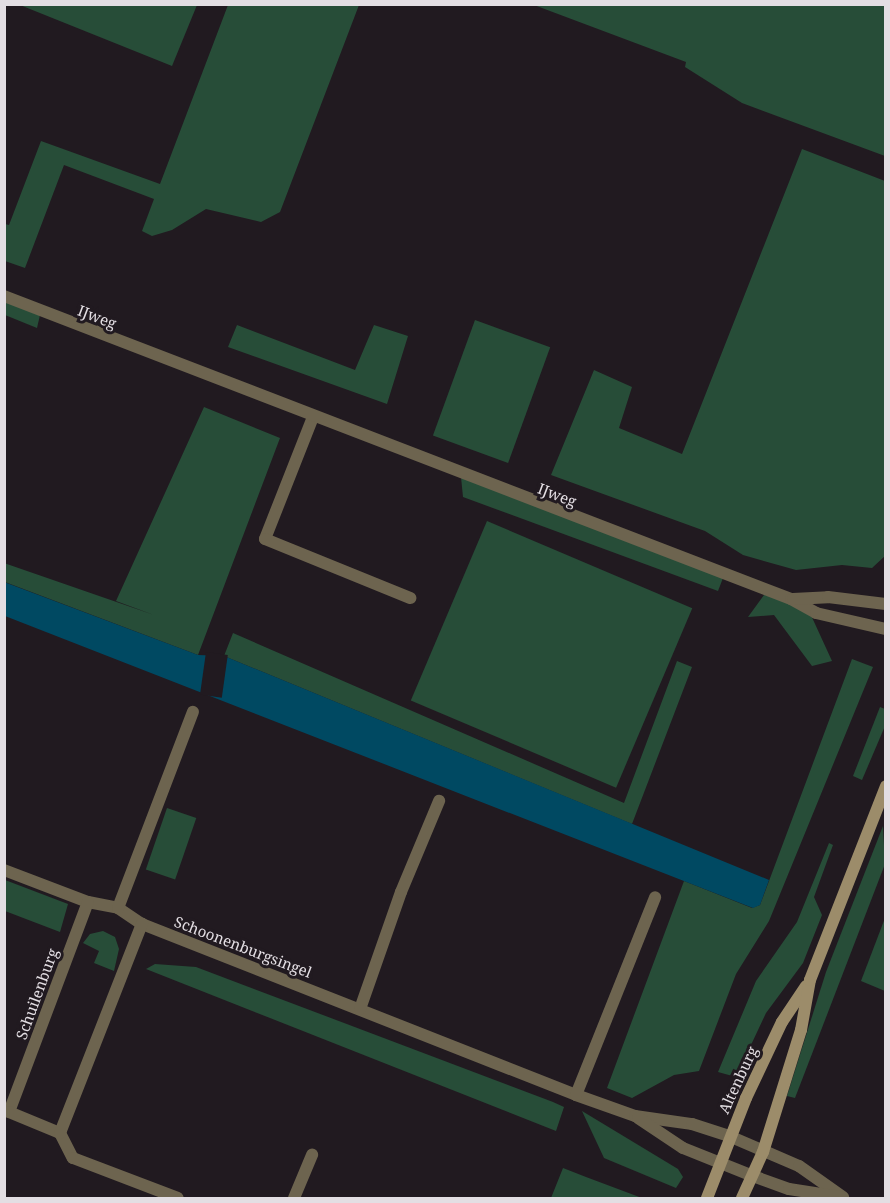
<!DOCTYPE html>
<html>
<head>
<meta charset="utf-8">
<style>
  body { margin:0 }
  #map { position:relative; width:890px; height:1203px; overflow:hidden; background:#211a20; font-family:"Noto Serif",serif }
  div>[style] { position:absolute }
  .green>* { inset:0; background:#274d38; transform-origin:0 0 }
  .water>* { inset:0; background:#004962 }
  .pier>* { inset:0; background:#211a20; transform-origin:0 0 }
  .minor>* { height:12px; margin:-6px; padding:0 6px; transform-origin:6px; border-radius:6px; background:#6d644f }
  .tertiary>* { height:12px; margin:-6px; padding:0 6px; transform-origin:6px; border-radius:6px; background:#6d644f }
  .secondary>* { height:12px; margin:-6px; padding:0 6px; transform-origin:6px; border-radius:6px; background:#9c8c6a }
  span { translate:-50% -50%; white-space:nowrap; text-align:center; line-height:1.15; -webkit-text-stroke:6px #211a20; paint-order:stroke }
  .street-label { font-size:15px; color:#e3dee3 }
  .frame { position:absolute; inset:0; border:6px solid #e3dee3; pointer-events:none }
</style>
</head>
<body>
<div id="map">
  <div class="green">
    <i style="clip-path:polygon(20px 5px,197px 5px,172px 66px)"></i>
    <i style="clip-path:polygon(228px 5px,359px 5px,280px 212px,261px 222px,206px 209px,172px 230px,152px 236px,142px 231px,154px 199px,64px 165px,25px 268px,5px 261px,5px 224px,9px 225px,41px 141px,160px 184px)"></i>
    <i style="clip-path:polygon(534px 5px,885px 5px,885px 156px,742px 103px,685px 67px,686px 62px)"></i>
    <i style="clip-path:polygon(802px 149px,885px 181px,886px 555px,872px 568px,842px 565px,796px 570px,743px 555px,705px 531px,551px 475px,594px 370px,632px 387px,619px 428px,682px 454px)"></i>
    <i style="clip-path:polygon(4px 301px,40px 315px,37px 328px,5px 315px)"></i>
    <i style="left:475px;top:320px;width:80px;height:123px;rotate:20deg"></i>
    <i style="clip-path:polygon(237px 325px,355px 370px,374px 325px,408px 336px,387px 404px,228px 347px)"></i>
    <i style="clip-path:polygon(204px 407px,280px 438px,198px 655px,5px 582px,4px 563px,154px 615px,116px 601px)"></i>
    <i style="clip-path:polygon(461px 477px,723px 578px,718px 591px,463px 497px)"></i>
    <i style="left:487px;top:521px;width:223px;height:195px;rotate:23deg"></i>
    <i style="clip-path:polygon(764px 595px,780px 596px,810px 613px,832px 661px,812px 666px,774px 615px,748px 617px)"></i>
    <i style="clip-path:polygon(233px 633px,624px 803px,677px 661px,692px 667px,632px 824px,224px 656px)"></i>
    <i style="clip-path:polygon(852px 659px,873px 667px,769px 921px,736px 974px,699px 1071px,674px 1075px,632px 1098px,607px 1088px,684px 881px,752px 908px,760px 905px)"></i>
    <i style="clip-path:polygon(880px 707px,885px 709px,885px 726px,862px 780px,853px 776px)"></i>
    <i style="left:167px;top:808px;width:31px;height:65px;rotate:19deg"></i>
    <i style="clip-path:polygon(883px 826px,885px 864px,795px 1098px,787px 1096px,826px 972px)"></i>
    <i style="clip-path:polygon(829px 843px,833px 845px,814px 897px,822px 915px,803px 963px,766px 1013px,736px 1077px,718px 1072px,756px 981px,797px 922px)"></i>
    <i style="clip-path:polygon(5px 880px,68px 904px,60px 932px,5px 911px)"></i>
    <i style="clip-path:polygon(885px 918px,885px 991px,861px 981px)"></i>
    <i style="clip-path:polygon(103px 931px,115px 937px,119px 949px,114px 971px,94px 963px,99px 951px,83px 943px,90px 934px)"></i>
    <i style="clip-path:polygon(155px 964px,196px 967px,553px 1102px,564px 1107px,556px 1131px,146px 969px)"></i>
    <i style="clip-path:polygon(582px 1111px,678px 1169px,683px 1177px,676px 1188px,604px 1158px)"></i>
    <i style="clip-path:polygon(563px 1168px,586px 1177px,642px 1198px,551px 1198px)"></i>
  </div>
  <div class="water">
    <i style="clip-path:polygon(4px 582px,198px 655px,224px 656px,769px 880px,760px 905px,753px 908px,5px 616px)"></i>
  </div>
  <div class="pier">
    <i style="left:206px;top:652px;width:22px;height:43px;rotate:8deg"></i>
  </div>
  <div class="minor">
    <i style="left:313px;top:417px;width:131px;rotate:111.5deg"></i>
    <i style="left:265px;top:539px;width:157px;rotate:22.1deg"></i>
    <i style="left:4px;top:870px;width:90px;rotate:20.9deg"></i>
    <i style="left:88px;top:902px;width:31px;rotate:11deg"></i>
    <i style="left:118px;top:908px;width:29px;rotate:34deg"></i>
    <i style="left:142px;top:924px;width:466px;rotate:21.5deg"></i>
    <i style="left:576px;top:1095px;width:63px;rotate:19.6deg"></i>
    <i style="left:635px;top:1116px;width:58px;rotate:8deg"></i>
    <i style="left:692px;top:1124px;width:39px;rotate:18deg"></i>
    <i style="left:729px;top:1136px;width:76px;rotate:23.2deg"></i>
    <i style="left:799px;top:1166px;width:54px;rotate:35.2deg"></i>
    <i style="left:118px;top:908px;width:210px;rotate:-69.1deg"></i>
    <i style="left:360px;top:1009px;width:124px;rotate:-70.7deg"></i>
    <i style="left:401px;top:892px;width:99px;rotate:-67.3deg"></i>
    <i style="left:576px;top:1095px;width:213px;rotate:-68.2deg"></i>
    <i style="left:9px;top:1112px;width:224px;rotate:-69.4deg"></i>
    <i style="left:9px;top:1112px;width:55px;rotate:22.4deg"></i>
    <i style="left:60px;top:1133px;width:28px;rotate:63deg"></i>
    <i style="left:73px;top:1158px;width:112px;rotate:20.9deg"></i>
    <i style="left:638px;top:1118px;width:54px;rotate:33.7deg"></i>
    <i style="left:683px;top:1148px;width:75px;rotate:21.8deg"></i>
    <i style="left:753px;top:1176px;width:38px;rotate:20deg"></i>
    <i style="left:789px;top:1189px;width:52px;rotate:8.9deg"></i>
    <i style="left:60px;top:1133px;width:225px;rotate:-68.6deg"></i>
    <i style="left:294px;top:1198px;width:47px;rotate:-67.3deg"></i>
  </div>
  <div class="tertiary">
    <i style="left:4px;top:296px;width:843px;rotate:21.06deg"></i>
    <i style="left:791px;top:599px;width:29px;rotate:29deg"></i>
    <i style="left:816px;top:613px;width:72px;rotate:12.9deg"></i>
    <i style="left:793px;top:599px;width:35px;rotate:-3deg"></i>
    <i style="left:828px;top:597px;width:58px;rotate:6.9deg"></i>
  </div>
  <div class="secondary">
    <i style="left:707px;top:1198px;width:107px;rotate:-68.7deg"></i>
    <i style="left:746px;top:1098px;width:84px;rotate:-64.7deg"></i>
    <i style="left:782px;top:1022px;width:43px;rotate:-56.3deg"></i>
    <i style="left:742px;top:1198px;width:51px;rotate:-65.5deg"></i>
    <i style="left:763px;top:1152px;width:128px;rotate:-72.7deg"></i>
    <i style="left:801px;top:1030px;width:51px;rotate:-79.8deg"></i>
    <i style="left:810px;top:980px;width:208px;rotate:-68.6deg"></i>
  </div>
  <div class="street-label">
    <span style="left:97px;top:317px;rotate:21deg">IJweg</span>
    <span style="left:557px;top:495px;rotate:21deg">IJweg</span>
    <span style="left:243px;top:947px;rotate:21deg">Schoonenburgsingel</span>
    <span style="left:37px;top:994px;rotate:-70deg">Schuilenburg</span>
    <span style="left:738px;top:1080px;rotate:-65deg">Altenburg</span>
  </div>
  <div class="frame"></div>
</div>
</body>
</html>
